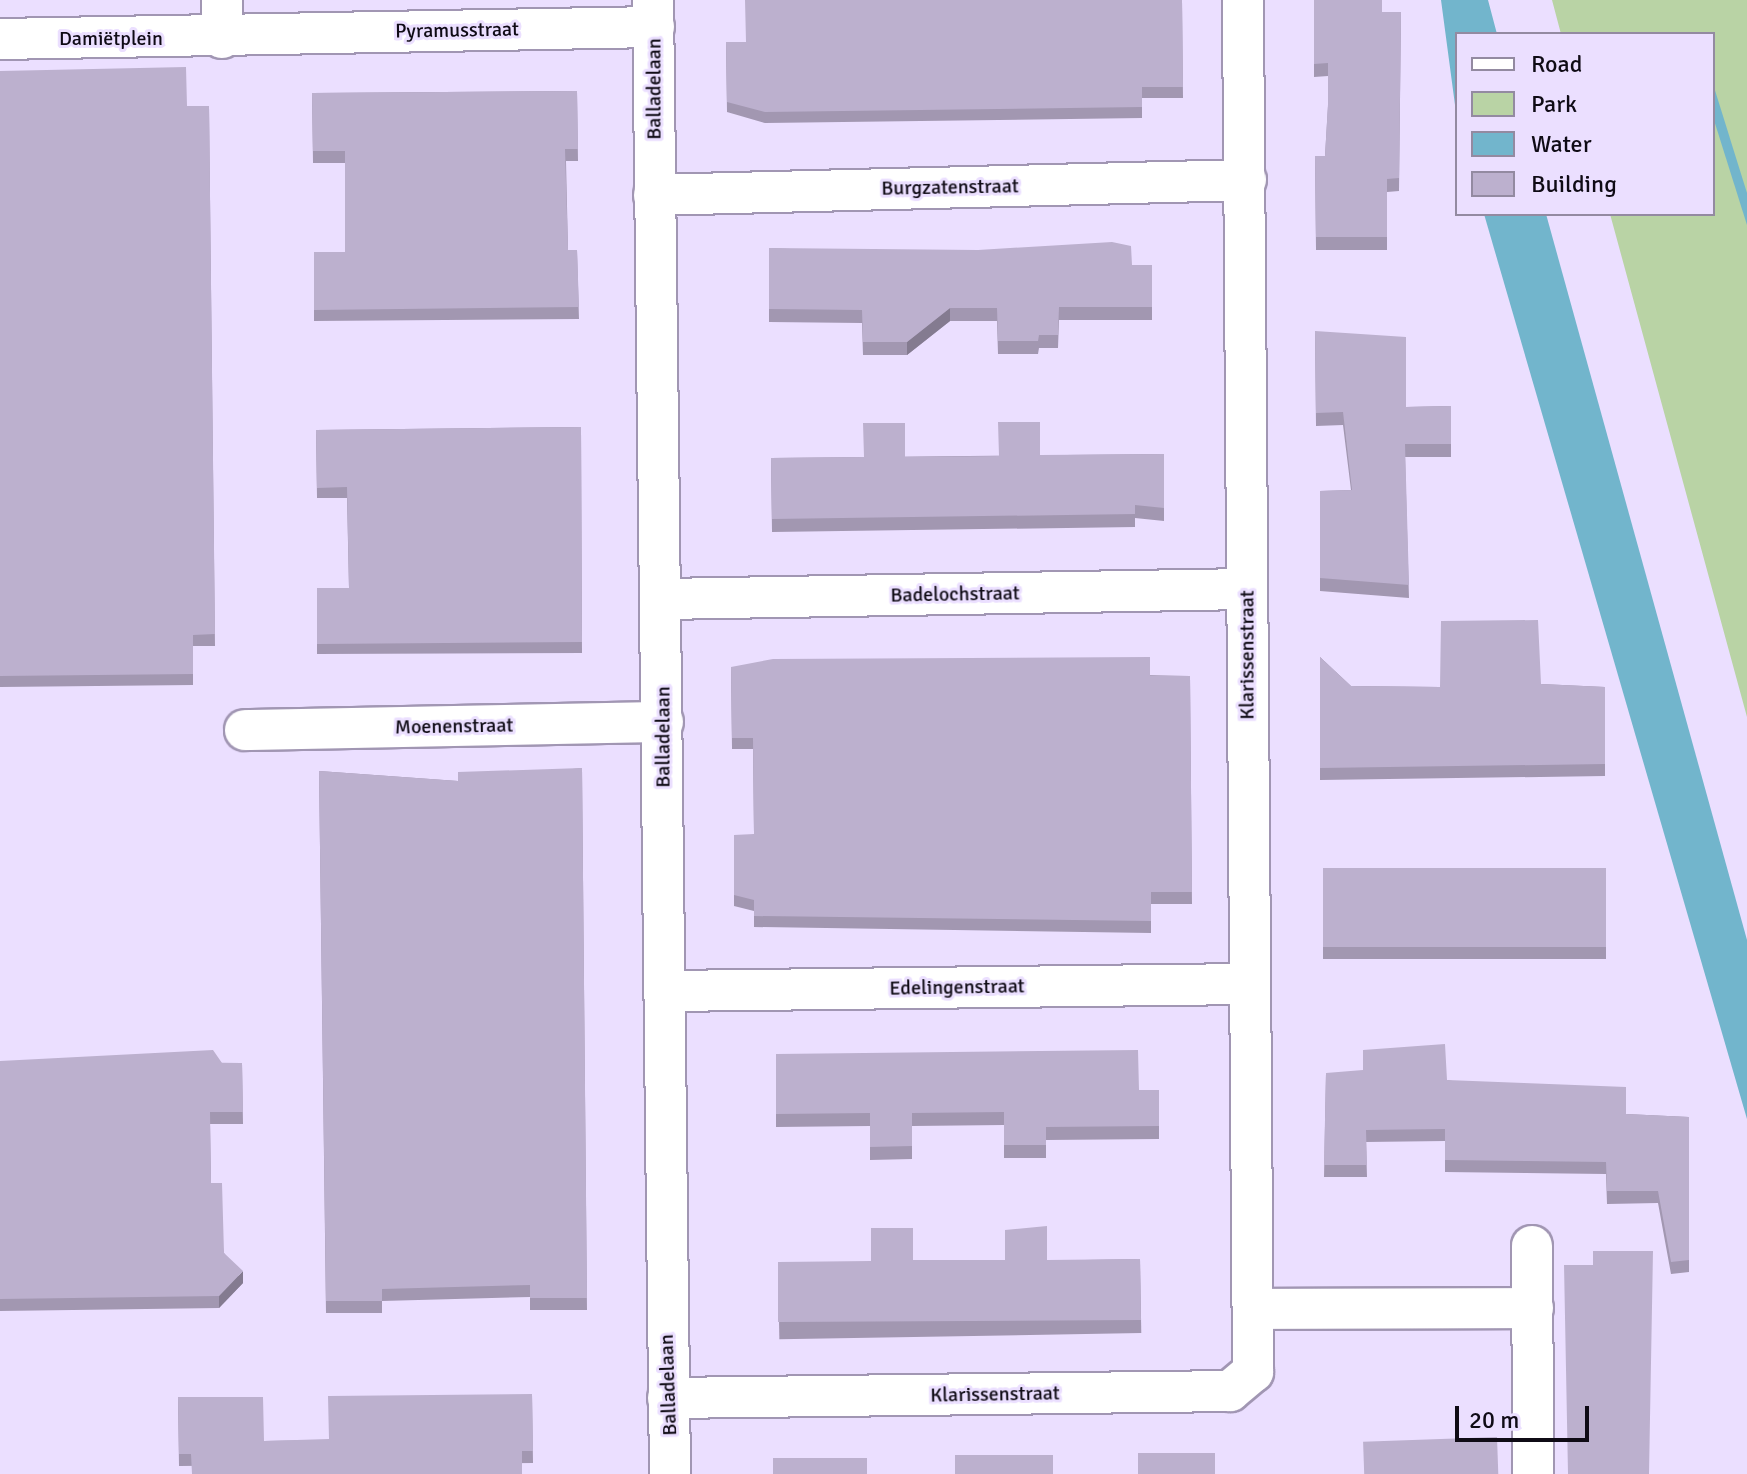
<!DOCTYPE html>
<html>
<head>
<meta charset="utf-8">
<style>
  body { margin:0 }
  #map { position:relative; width:1747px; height:1474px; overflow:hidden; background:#ebdfff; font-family:Signika,sans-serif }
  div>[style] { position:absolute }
  .green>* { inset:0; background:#b9d3a5 }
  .water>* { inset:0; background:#72b5cc }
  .roads { filter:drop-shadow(2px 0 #a196b3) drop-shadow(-2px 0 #a196b3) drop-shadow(0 2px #a196b3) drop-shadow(0 -2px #a196b3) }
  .minor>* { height:40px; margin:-20px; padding:0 20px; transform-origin:20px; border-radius:20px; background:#fff }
  .wall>* { inset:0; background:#a297b1; transform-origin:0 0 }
  .shaded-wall>* { inset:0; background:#847b90 }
  .building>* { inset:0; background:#bcb0ce; transform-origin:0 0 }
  span { translate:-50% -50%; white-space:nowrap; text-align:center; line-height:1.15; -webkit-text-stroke:6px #ebdfff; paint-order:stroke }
  .street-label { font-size:20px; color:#0f0b15 }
  .legend { position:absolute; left:1455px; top:32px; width:260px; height:184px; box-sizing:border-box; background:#ebdfff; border:2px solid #938aa1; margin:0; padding:10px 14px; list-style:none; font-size:24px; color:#0f0b15 }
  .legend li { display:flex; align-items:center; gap:16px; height:40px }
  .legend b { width:40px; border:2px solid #938aa1 }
  .scale { position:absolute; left:1455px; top:1406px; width:134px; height:36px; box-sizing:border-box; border:4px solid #0f0b15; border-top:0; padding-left:10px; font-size:24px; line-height:28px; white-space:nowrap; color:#0f0b15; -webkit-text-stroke:6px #ebdfff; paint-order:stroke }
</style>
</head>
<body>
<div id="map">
  <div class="green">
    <i style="clip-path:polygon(1552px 0,1747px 0,1747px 717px,1610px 214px,1713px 214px,1713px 34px,1561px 34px)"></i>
  </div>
  <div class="water">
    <i style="clip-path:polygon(1441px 0,1488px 0,1497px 34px,1457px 34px,1457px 120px)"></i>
    <i style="clip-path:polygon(1713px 84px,1747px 193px,1747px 225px,1713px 117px)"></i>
    <i style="clip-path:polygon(1484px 214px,1546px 214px,1747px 940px,1747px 1119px)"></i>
  </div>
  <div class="roads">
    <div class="minor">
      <i style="left:653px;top:0;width:1474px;rotate:89.34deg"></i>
      <i style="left:222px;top:38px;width:38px;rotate:-90deg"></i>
      <i style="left:0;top:39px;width:654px;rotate:-1.05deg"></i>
      <i style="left:654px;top:195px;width:592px;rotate:-1.45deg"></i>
      <i style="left:663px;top:599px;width:584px;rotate:-0.98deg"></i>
      <i style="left:245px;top:730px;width:418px;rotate:-1.1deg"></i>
      <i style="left:667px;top:991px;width:581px;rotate:-0.69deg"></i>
      <i style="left:1532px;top:1246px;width:228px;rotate:89.7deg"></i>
      <i style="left:1255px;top:1309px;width:278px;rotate:-0.2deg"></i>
      <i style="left:668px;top:1398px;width:562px;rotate:-0.71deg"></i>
      <i style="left:1230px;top:1391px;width:30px;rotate:-40deg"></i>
      <i style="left:1253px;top:1372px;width:1372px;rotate:-90.42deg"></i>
    </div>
  </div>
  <div class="wall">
    <i style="clip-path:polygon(1182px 0,1183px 98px,1142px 98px,1142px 118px,765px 123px,727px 112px,726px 42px,746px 42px)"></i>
    <i style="clip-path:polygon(1314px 0,1382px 12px,1401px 12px,1399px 191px,1387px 192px,1387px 250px,1316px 250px,1315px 156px,1325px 156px,1328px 106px,1328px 76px,1314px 77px)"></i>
    <i style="clip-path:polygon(0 71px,187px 106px,209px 106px,215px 646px,193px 646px,193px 685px,0 687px)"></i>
    <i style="clip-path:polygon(577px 91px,578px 161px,566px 161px,568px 250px,577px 250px,579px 319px,314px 321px,314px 252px,345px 252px,345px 163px,313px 163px,312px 93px)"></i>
    <i style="clip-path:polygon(769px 248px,1132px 265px,1152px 265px,1152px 320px,1059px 320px,1058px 348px,1039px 348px,1038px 354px,998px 354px,997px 321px,950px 321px,907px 355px,863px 355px,862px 323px,769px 322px)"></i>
    <i style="clip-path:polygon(1315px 331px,1406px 407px,1451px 406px,1451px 457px,1405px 457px,1409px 598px,1320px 591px,1320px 491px,1351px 490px,1343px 425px,1316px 426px)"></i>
    <i style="clip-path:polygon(581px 427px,582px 653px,317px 654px,317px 588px,349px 588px,347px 498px,317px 498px,316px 430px)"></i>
    <i style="clip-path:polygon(1164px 454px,1164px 521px,1135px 518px,1135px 527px,772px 532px,771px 458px)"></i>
    <i style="clip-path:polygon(1320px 657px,1351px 686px,1440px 687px,1541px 684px,1605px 687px,1605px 776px,1320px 780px)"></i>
    <i style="clip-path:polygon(731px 667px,1190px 676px,1192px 904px,1151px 904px,1151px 933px,754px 927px,754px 911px,734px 906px,734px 846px,754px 834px,753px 749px,732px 749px)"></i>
    <i style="clip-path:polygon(582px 768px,587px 1310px,530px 1310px,530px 1297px,382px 1301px,382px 1313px,326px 1313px,319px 771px,458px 781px)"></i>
    <i style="left:1606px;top:868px;width:91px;height:283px;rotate:90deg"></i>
    <i style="clip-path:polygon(776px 1054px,1139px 1090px,1159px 1090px,1159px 1139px,1046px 1140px,1046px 1158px,1004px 1158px,1004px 1125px,912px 1126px,912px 1159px,870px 1160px,870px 1126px,776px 1127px)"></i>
    <i style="clip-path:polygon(0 1061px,242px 1063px,243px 1124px,210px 1124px,211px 1183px,224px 1253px,243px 1283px,219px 1308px,0 1311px)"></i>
    <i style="clip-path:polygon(1326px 1073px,1447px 1080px,1626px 1114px,1689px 1117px,1689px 1272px,1671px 1274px,1658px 1203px,1607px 1204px,1606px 1174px,1445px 1172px,1445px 1141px,1366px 1142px,1367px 1177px,1324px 1177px)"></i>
    <i style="left:1140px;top:1259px;width:74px;height:362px;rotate:89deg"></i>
    <i style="clip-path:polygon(532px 1394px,533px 1463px,179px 1466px,178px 1397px,264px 1441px,329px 1440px)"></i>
  </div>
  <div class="shaded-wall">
    <i style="clip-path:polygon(950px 308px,950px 321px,907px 355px,907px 342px)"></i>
    <i style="clip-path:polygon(243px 1271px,243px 1283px,219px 1308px,219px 1296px)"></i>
  </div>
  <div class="building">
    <i style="clip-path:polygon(745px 0,1182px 0,1183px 87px,1142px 87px,1142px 107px,765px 112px,727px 102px,726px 42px,746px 42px)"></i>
    <i style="clip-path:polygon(1314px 0,1382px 0,1382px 12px,1401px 12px,1399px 178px,1387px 179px,1387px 237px,1316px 237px,1315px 156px,1325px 156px,1328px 104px,1328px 63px,1314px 64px)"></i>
    <i style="clip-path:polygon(186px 67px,187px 106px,209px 106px,215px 634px,193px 635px,193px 674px,0 676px,0 71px)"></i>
    <i style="clip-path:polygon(577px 91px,578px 149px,565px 149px,568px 250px,577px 250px,579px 307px,314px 310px,314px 252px,345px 252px,345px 151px,313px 151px,312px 93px)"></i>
    <i style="clip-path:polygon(1112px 242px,1131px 246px,1132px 265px,1152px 265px,1152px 307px,1059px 307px,1058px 335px,1039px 335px,1038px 341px,998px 341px,997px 308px,950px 308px,907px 342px,863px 342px,862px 310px,769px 309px,769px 248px,978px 250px)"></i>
    <i style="clip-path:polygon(1315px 331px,1406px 337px,1406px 407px,1451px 406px,1451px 444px,1405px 444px,1409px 585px,1320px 578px,1320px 491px,1352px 490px,1343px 412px,1316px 413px)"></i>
    <i style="clip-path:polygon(998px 422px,1040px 422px,1040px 455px,1164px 454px,1164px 508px,1135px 505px,1135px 514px,772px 519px,771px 458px,864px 457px,863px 423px,905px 423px,905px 457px,999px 456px)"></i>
    <i style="clip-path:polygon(581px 427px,582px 642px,317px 644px,317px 588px,349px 588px,347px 487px,317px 488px,316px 430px)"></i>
    <i style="clip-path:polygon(1538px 620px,1541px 684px,1605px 687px,1605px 764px,1320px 768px,1320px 657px,1351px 686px,1440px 687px,1441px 621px)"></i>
    <i style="clip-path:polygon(1150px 657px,1150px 676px,1190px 676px,1192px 892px,1151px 892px,1151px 921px,754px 916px,754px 900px,734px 895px,734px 835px,754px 834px,753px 738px,732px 738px,731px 667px,773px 659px)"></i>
    <i style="clip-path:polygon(582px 768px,587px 1298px,530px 1298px,530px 1285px,382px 1289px,382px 1301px,326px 1301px,319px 771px,458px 781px,458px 772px)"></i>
    <i style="left:1606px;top:868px;width:79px;height:283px;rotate:90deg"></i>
    <i style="clip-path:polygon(1445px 1044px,1447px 1080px,1626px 1087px,1626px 1114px,1689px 1117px,1689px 1260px,1671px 1262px,1658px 1191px,1607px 1191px,1606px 1162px,1445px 1160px,1445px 1129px,1366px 1130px,1367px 1165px,1324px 1165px,1326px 1073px,1363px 1070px,1363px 1050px)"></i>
    <i style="clip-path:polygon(213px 1050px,222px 1063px,242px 1063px,243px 1112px,210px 1112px,211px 1183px,222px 1183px,224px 1253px,243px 1271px,219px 1296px,0 1299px,0 1061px)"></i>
    <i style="clip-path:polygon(1138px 1050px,1139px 1090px,1159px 1090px,1159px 1126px,1046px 1127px,1046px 1145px,1004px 1145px,1004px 1112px,912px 1113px,912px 1146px,870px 1147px,870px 1113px,776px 1114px,776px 1054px)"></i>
    <i style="clip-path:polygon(1047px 1226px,1047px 1260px,1140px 1259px,1141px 1320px,778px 1322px,778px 1262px,871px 1261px,871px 1228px,913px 1228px,913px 1260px,1005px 1260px,1005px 1230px)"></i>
    <i style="clip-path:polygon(1593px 1251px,1653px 1251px,1649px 1474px,1568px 1474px,1564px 1265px,1593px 1265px)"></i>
    <i style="clip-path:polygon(532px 1394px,533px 1451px,522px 1451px,522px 1474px,192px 1474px,191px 1454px,179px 1454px,178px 1397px,263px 1397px,264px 1441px,329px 1439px,328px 1396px)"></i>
    <i style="left:1497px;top:1437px;width:37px;height:134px;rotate:88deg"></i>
    <i style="left:1215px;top:1453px;width:21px;height:77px;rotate:90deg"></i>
    <i style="left:1053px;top:1455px;width:19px;height:98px;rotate:90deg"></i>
    <i style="left:773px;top:1458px;width:94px;height:16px"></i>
  </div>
  <div class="street-label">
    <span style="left:457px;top:30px;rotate:-1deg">Pyramusstraat</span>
    <span style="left:111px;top:38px">Damiëtplein</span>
    <span style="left:654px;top:89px;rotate:-90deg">Balladelaan</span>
    <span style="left:950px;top:187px;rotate:-1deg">Burgzatenstraat</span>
    <span style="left:955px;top:594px;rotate:-1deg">Badelochstraat</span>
    <span style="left:1247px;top:655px;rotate:-90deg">Klarissenstraat</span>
    <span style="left:454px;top:726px;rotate:-1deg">Moenenstraat</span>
    <span style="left:663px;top:737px;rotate:-90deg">Balladelaan</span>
    <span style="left:957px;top:987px;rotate:-1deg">Edelingenstraat</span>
    <span style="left:668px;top:1385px;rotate:-92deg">Balladelaan</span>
    <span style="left:995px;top:1394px;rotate:-1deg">Klarissenstraat</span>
  </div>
  <ul class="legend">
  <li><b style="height:10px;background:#fff"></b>Road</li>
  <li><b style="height:22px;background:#b9d3a5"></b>Park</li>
  <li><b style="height:22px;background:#72b5cc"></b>Water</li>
  <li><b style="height:22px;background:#bcb0ce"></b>Building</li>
  </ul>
  <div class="scale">20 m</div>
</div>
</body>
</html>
